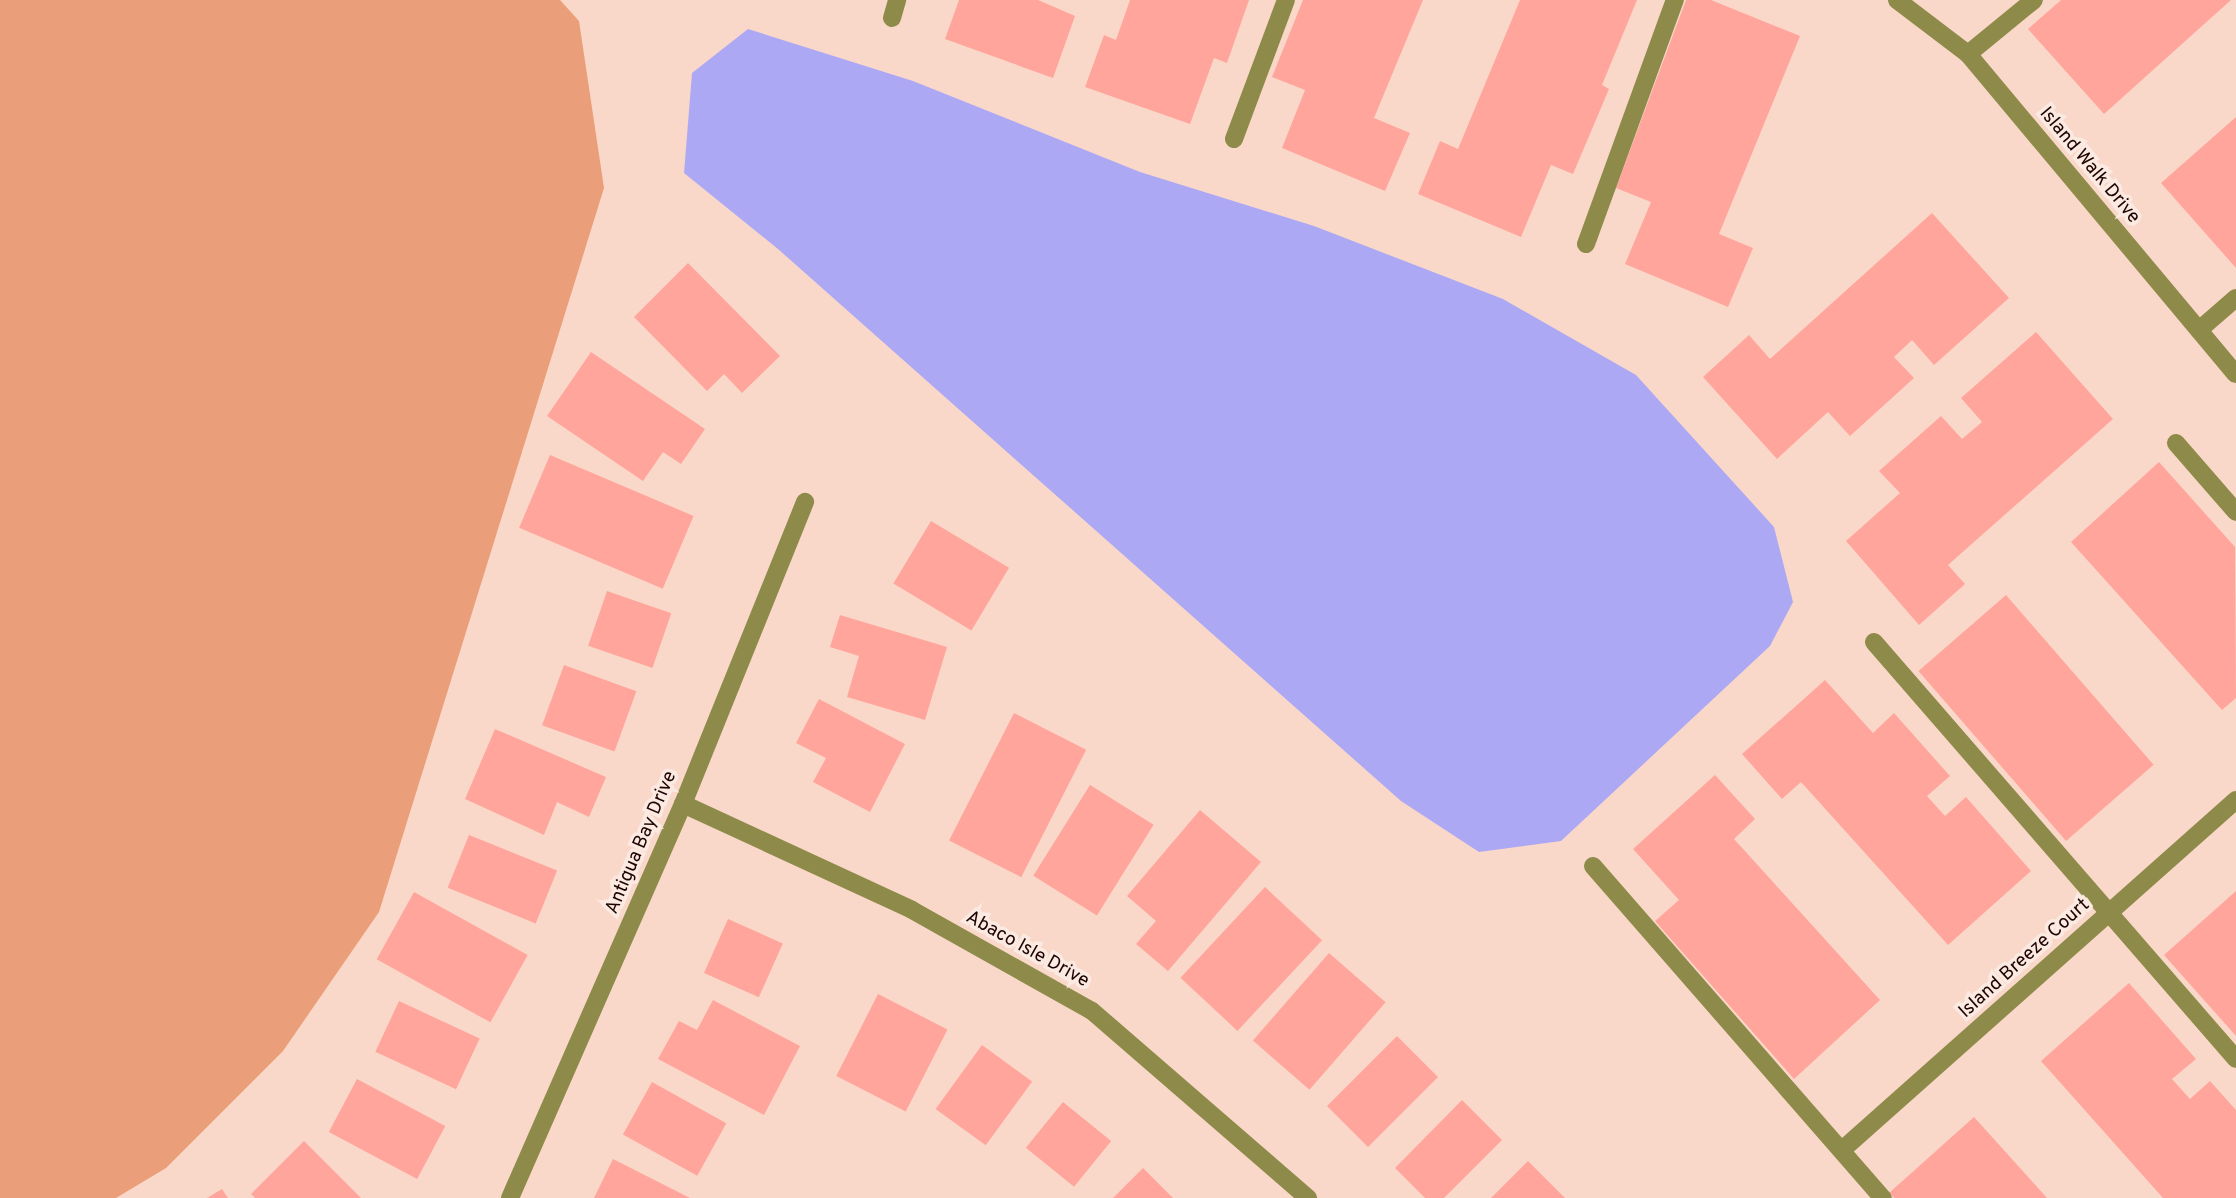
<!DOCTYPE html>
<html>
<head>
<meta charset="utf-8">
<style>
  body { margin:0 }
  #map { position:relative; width:2236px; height:1198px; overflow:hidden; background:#fad8c9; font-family:Overpass,sans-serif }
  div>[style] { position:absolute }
  .green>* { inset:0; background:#ea9e79 }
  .water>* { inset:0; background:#ada8f4 }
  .building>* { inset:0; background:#ffa59c; transform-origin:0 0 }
  .lane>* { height:18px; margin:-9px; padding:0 9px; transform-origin:9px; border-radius:9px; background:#8e8b4a }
  .street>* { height:18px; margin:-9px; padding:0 9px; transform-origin:9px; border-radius:9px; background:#8e8b4a }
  span { translate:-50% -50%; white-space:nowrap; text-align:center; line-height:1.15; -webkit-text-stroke:7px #fbeae2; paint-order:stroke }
  .street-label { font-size:19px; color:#1e0300 }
</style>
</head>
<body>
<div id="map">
  <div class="green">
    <i style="clip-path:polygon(0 0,560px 0,579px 21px,604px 188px,379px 912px,283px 1051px,166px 1168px,116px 1198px,0 1198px)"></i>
  </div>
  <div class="water">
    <i style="clip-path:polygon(748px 29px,913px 81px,1140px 172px,1314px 226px,1503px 299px,1636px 375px,1774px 527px,1793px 602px,1770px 646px,1561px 841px,1479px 852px,1401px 801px,778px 249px,684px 173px,692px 73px)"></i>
  </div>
  <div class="building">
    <i style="clip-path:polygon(959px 0,1038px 0,1075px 16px,1053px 78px,945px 39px)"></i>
    <i style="clip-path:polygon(1130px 0,1249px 0,1227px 63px,1214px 58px,1190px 124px,1085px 87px,1104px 35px,1116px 40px)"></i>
    <i style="clip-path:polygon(1303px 0,1423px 0,1374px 118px,1410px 133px,1385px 191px,1282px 148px,1305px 90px,1272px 77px)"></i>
    <i style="clip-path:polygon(1520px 0,1637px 0,1602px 85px,1609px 89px,1573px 174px,1551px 165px,1521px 237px,1418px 194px,1440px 141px,1458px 149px)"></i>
    <i style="clip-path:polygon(1686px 0,1711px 0,1800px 36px,1719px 234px,1753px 248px,1728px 307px,1625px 264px,1651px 202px,1616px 188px)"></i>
    <i style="clip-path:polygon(2061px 0,2231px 0,2104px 114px,2028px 29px)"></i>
    <i style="clip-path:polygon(2236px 117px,2236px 268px,2161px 183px)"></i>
    <i style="clip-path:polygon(1932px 213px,2009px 298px,1934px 365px,1912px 340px,1894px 357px,1914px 378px,1850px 436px,1828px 412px,1777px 459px,1703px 377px,1749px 335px,1770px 359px)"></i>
    <i style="clip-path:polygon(688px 263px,780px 356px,742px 393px,724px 374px,707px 391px,634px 317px)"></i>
    <i style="clip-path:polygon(2036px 332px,2113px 419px,1948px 565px,1965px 584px,1919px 625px,1846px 541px,1900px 493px,1879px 471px,1941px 416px,1962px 439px,1982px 422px,1961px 398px)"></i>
    <i style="clip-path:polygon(591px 352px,705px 429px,681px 464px,663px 452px,643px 481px,547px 416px)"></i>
    <i style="left:550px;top:455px;width:156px;height:79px;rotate:23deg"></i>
    <i style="clip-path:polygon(2159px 462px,2235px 547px,2236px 698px,2222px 710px,2071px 542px)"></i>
    <i style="left:931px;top:521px;width:91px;height:73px;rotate:31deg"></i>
    <i style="left:607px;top:591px;width:68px;height:58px;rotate:19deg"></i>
    <i style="left:2006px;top:595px;width:225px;height:116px;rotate:49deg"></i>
    <i style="clip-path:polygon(840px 615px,947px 647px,925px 720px,847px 697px,859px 656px,830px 647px)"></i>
    <i style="left:564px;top:665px;width:77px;height:64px;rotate:20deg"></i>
    <i style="clip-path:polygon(1825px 680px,1873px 733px,1894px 713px,1950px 776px,1927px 796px,1945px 816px,1966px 797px,2031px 871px,1948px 945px,1801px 782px,1782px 799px,1742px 754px)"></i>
    <i style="clip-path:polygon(819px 699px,905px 744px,870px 812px,813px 782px,826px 758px,796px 743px)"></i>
    <i style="left:1014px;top:713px;width:81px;height:143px;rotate:27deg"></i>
    <i style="clip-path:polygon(495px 729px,606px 777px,589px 817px,557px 802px,544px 835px,465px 799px)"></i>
    <i style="clip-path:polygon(1715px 775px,1755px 819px,1734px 839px,1880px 1000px,1794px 1079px,1655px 921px,1679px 900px,1633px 849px)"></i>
    <i style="left:1090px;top:785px;width:75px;height:107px;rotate:32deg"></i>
    <i style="clip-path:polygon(1200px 810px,1261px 862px,1168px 971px,1136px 944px,1156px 921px,1127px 896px)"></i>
    <i style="left:469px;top:835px;width:95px;height:57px;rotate:22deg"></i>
    <i style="left:1265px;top:887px;width:78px;height:124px;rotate:43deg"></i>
    <i style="clip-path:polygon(2236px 891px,2236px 1036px,2164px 955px)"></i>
    <i style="left:414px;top:892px;width:130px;height:77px;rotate:29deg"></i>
    <i style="left:728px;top:919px;width:60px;height:59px;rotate:24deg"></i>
    <i style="left:1329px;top:953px;width:75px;height:116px;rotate:41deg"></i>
    <i style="clip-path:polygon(2129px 983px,2196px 1059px,2172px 1079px,2190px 1099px,2210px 1081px,2236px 1110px,2236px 1198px,2163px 1198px,2041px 1061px)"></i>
    <i style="left:878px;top:994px;width:78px;height:92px;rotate:27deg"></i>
    <i style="clip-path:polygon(713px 1000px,800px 1046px,764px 1115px,658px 1059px,679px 1021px,697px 1030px)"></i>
    <i style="left:399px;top:1001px;width:89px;height:56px;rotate:25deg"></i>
    <i style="left:1397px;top:1036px;width:58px;height:99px;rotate:45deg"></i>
    <i style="left:982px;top:1045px;width:62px;height:79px;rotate:36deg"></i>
    <i style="left:357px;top:1079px;width:100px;height:60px;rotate:28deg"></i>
    <i style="left:652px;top:1082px;width:85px;height:60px;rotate:29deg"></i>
    <i style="clip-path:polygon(1462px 1100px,1502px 1140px,1444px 1198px,1425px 1198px,1395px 1168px)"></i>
    <i style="left:1063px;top:1102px;width:62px;height:59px;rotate:39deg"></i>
    <i style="clip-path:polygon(1974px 1117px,2047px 1198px,1894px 1198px,1889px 1193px)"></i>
    <i style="clip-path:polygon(304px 1141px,361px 1198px,255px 1198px,251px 1194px)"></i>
    <i style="clip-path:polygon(613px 1159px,690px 1198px,594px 1198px)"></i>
    <i style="clip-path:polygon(1528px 1161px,1565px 1198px,1491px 1198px)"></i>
    <i style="clip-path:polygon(1143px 1168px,1173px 1198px,1113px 1198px)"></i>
    <i style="clip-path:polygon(222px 1189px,228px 1198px,207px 1198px)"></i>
  </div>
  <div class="lane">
    <i style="left:892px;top:18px;width:19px;rotate:-74deg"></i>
    <i style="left:1968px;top:54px;width:85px;rotate:-39.3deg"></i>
    <i style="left:1234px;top:139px;width:148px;rotate:-69.5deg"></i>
    <i style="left:1586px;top:244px;width:260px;rotate:-70deg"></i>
    <i style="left:2199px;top:330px;width:49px;rotate:-40.9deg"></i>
    <i style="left:2176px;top:443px;width:91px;rotate:49deg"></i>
    <i style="left:1874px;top:642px;width:552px;rotate:49.04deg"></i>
    <i style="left:1593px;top:866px;width:441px;rotate:48.9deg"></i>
  </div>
  <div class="street">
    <i style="left:1897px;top:0;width:89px;rotate:37.3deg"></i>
    <i style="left:1968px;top:54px;width:417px;rotate:50.1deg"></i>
    <i style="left:683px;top:804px;width:252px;rotate:24.8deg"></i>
    <i style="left:912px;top:910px;width:206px;rotate:29.3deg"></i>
    <i style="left:1092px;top:1011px;width:286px;rotate:40.9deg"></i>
    <i style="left:1842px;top:1150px;width:527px;rotate:-41.62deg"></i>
    <i style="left:510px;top:1198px;width:430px;rotate:-66.3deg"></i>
    <i style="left:683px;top:804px;width:326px;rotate:-68deg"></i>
  </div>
  <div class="street-label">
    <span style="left:2089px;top:166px;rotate:50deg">Island Walk Drive</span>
    <span style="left:642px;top:843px;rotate:-67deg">Antigua Bay Drive</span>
    <span style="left:1027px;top:950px;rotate:29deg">Abaco Isle Drive</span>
    <span style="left:2025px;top:959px;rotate:-42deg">Island Breeze Court</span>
  </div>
</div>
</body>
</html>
